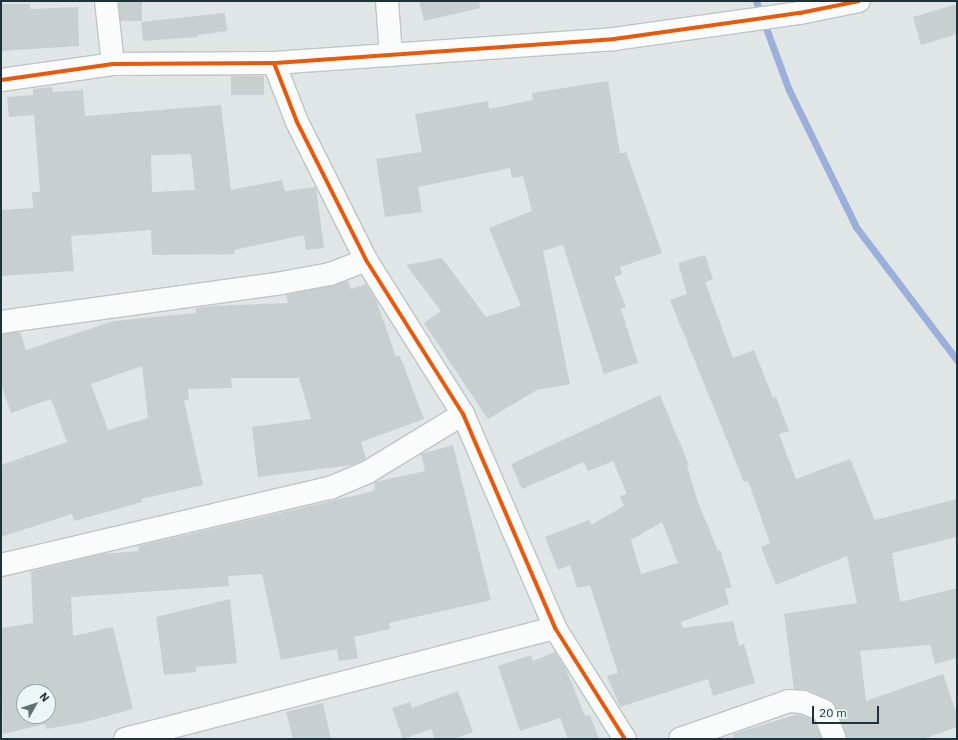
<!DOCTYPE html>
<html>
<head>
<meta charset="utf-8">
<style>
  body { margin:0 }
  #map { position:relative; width:958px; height:740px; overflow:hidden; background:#e0e6e6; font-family:"IBM Plex Sans",sans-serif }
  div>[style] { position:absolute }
  .stream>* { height:7px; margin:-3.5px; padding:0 3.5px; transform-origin:3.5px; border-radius:3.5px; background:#9bafdb }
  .building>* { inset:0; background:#c8cfcf; transform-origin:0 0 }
  .roads { filter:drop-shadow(1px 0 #bfc4c5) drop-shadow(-1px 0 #bfc4c5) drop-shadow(0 1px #bfc4c5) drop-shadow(0 -1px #bfc4c5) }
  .minor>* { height:22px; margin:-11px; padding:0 11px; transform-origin:11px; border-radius:11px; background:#fafbfb }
  .cycleway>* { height:4px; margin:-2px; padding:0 2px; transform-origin:2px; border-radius:2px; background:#e8590c }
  span { translate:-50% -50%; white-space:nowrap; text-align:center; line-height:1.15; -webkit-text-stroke:3px #ecf6f7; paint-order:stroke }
  .frame { position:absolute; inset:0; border:2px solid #1d323a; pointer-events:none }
  .north { position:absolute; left:16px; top:684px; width:40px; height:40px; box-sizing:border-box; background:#ecf6f7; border:1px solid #99a8ab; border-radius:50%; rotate:51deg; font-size:11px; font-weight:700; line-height:16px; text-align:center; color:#1d323a }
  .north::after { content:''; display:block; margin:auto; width:14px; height:18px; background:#617176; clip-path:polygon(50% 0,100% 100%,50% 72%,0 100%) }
  .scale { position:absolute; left:812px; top:706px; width:67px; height:18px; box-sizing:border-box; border:2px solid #1d323a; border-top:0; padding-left:5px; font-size:12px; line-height:14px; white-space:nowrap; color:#1d323a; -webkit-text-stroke:3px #ecf6f7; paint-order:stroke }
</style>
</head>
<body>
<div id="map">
  <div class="stream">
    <i style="left:756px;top:1px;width:95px;rotate:69.7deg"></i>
    <i style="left:789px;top:90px;width:153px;rotate:63.9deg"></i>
    <i style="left:856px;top:227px;width:167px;rotate:52.8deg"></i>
  </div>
  <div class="building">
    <i style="left:119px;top:1px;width:23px;height:20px"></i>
    <i style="clip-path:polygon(419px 1px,479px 1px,480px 8px,424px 21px)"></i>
    <i style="clip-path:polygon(1px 4px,30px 4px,30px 9px,78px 7px,79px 46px,1px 51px)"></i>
    <i style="clip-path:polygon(957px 4px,957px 34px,921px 45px,913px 17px)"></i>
    <i style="clip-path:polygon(225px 13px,227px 31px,198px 35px,198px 37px,143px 41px,141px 22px)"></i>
    <i style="left:231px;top:76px;width:33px;height:19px"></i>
    <i style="clip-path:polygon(608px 81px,620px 154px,626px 152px,662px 253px,620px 267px,622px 274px,614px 277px,626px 307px,621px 309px,638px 363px,604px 374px,563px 245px,543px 251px,570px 384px,537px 390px,488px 419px,424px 323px,441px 311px,406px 265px,442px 258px,486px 317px,521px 306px,489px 228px,532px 211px,523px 176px,512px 178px,510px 168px,418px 187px,422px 212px,385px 217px,376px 159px,422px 152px,415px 114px,488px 101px,489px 109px,533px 100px,532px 93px)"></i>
    <i style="clip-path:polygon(evenodd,52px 87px,53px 92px,83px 90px,85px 116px,221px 105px,231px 190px,282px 180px,285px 191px,316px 187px,324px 248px,306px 250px,304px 235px,234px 250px,235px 254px,152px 255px,151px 230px,71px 236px,74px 271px,1px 276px,1px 210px,33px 208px,32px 192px,40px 192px,34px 115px,9px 117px,7px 97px,33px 95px,33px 89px,52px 87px,191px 154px,195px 190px,152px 192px,151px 155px,191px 154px)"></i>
    <i style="clip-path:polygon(705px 255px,713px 279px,705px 282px,733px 358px,754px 350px,773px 398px,776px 397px,789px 431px,779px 434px,796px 479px,850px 459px,875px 520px,957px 499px,957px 537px,892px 553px,900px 602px,957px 588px,957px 658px,935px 664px,930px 645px,860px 651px,866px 701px,943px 674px,957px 715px,957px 727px,923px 739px,847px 739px,833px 702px,808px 690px,794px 689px,784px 614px,857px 603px,847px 556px,776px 585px,761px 547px,770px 543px,748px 481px,744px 482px,670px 300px,687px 294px,678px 263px)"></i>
    <i style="clip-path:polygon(evenodd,348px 281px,351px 289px,366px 284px,377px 302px,396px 357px,400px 356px,424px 419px,361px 442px,366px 459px,352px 465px,258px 477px,252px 427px,311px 419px,299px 378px,231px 378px,232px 388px,188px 389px,189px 400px,184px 400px,203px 485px,141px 499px,142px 502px,74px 521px,72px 514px,1px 537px,1px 465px,67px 442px,51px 399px,11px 413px,1px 384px,1px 334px,20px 332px,26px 350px,114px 321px,196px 313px,196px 308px,211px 306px,288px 303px,286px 295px,348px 281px,142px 366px,148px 418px,108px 430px,91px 384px,142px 366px)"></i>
    <i style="clip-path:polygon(evenodd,660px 395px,689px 465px,687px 466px,698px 502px,718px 551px,720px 550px,732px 587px,725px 589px,729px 604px,681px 622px,683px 628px,733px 621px,739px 646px,744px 644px,755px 683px,713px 696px,708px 679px,620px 707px,607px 676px,618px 673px,590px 585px,577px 588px,570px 565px,558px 570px,545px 537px,589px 520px,591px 525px,624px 506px,620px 496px,627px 494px,613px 461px,588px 471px,584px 462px,522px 489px,511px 464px,660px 395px,662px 522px,678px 563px,641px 574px,631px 540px,662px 522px)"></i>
    <i style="clip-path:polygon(evenodd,453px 445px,491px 600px,389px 623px,390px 629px,354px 637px,358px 658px,339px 661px,337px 649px,281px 660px,262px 574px,228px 576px,229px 586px,71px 597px,73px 636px,113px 627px,133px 709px,85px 722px,46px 729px,45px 724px,3px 734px,1px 628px,33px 623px,31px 571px,102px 554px,139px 551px,138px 546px,374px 491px,375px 482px,425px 471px,421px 454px,453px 445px,24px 692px,48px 692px,48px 716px,24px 716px,24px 692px)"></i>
    <i style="clip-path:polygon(230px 599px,237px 663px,196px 667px,196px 672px,164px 675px,156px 617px)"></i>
    <i style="clip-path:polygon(555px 652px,566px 669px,585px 716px,590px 715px,599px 739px,568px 739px,560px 718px,520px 731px,498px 666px,531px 655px,533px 661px)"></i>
    <i style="clip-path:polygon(458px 691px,473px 732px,454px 739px,435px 739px,431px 729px,403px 739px,392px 708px,410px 702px,412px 708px)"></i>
    <i style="clip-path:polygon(323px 703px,331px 739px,293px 739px,286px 712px)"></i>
    <i style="clip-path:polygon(798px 714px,814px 720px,822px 739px,734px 739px,733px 734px)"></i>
  </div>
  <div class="roads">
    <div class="minor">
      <i style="left:106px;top:1px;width:63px;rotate:83.7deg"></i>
      <i style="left:387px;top:1px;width:54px;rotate:85.8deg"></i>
      <i style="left:274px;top:63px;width:63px;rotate:68.7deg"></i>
      <i style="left:297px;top:122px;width:154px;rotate:63.4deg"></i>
      <i style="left:366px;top:260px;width:182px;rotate:57.8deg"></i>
      <i style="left:463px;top:414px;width:233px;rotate:66.7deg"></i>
      <i style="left:555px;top:628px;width:131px;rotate:57.8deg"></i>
      <i style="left:1px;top:80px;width:113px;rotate:-8.1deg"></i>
      <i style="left:113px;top:64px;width:161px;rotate:-0.4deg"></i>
      <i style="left:274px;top:63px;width:341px;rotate:-4deg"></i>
      <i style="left:614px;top:39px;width:188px;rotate:-8deg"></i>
      <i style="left:800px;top:13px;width:60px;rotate:-11.5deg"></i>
      <i style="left:1px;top:322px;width:278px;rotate:-7.9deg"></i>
      <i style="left:276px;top:284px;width:55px;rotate:-10.5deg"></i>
      <i style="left:330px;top:274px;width:39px;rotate:-21deg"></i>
      <i style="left:1px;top:565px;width:338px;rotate:-13.2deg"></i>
      <i style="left:330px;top:488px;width:41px;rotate:-22.8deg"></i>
      <i style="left:368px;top:472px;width:111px;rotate:-31.4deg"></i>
      <i style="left:125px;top:739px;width:444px;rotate:-14.5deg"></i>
      <i style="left:680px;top:739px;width:115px;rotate:-19.2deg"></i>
      <i style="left:789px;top:701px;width:14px;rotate:4deg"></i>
      <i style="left:803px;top:702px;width:23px;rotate:23deg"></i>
      <i style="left:824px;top:711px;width:30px;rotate:69deg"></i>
    </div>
  </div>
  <div class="cycleway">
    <i style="left:274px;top:63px;width:63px;rotate:68.7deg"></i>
    <i style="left:297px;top:122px;width:154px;rotate:63.4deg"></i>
    <i style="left:366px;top:260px;width:182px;rotate:57.8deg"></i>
    <i style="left:463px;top:414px;width:233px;rotate:66.7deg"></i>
    <i style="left:555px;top:628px;width:131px;rotate:57.8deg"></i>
    <i style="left:1px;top:80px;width:113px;rotate:-8.1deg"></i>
    <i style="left:113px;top:64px;width:161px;rotate:-0.4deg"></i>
    <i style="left:274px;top:63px;width:341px;rotate:-4deg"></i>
    <i style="left:614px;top:39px;width:188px;rotate:-8deg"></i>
    <i style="left:800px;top:13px;width:60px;rotate:-11.5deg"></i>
  </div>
  <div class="frame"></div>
  <div class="north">N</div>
  <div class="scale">20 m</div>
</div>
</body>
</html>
